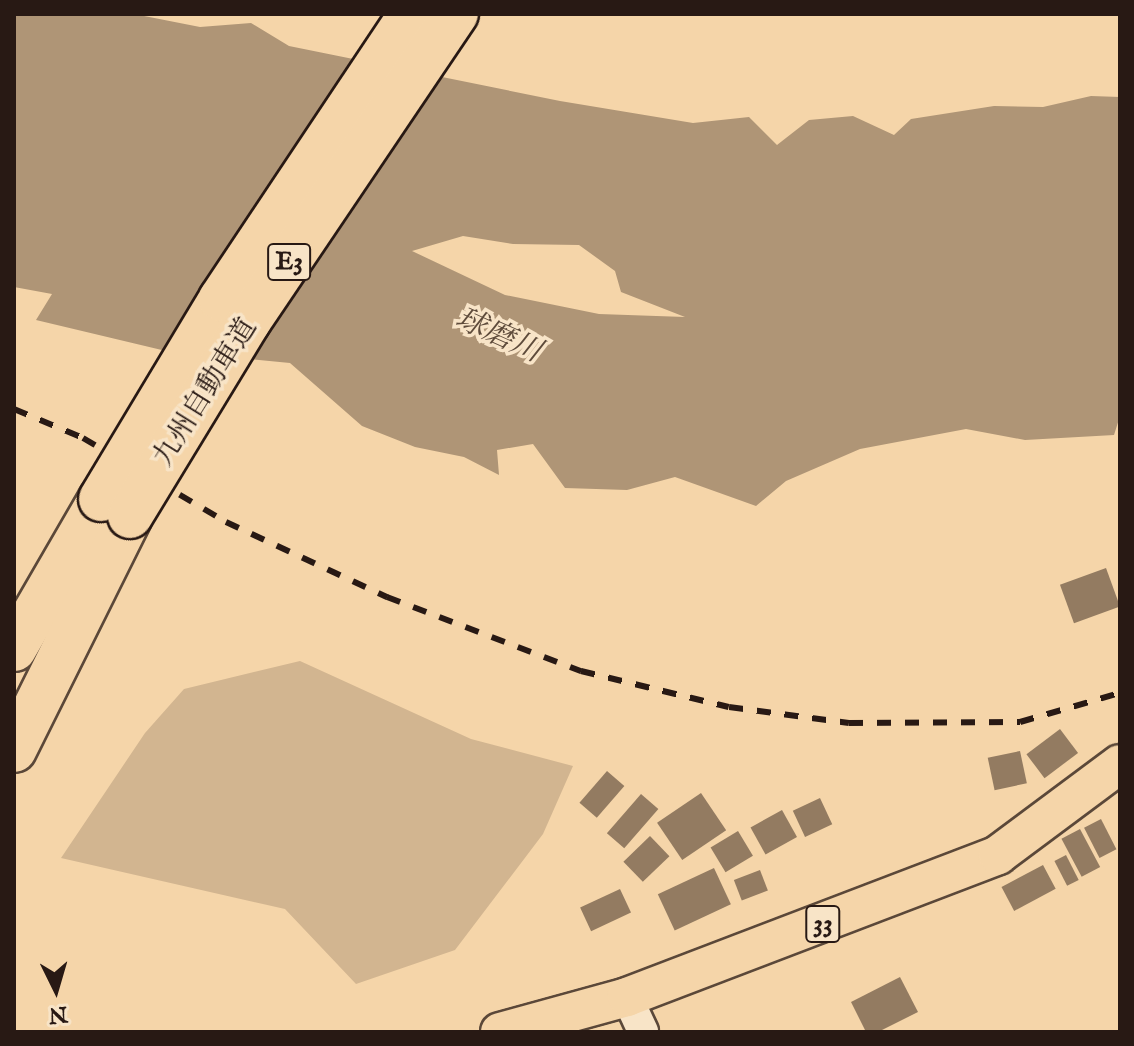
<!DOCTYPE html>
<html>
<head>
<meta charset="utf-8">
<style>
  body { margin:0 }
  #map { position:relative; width:1134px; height:1046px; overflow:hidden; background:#f5d5a9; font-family:"IM FELL English","Noto Serif JP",serif }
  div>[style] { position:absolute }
  .green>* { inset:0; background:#d2b590 }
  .water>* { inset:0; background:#af9576 }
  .building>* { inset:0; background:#937b61; transform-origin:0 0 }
  .roads { filter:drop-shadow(2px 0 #5b4839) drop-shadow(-2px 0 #5b4839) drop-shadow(0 2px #5b4839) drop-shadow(0 -2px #5b4839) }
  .minor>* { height:30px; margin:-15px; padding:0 15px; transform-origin:15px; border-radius:15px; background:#f8e4c7 }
  .major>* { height:38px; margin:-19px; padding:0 19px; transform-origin:19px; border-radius:19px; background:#f5d5a9 }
  .highway>* { height:44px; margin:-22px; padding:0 22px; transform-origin:22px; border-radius:22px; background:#f5d5a9 }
  .rail>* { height:6px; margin-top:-3px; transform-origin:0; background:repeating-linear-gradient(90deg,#281914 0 14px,transparent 0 28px) }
  .bridges { filter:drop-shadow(2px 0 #281914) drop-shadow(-2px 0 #281914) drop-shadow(0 2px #281914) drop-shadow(0 -2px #281914) }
  .highway-bridge>* { height:44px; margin:-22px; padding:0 22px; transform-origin:22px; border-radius:22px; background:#f5d5a9 }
  span { translate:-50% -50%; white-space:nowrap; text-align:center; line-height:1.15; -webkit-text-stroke:7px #f8e4c7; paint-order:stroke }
  .shield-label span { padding:2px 6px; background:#f8e4c7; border:2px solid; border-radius:6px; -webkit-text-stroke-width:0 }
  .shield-label { font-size:26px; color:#281914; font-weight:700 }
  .street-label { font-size:28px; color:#281914 }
  .water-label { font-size:30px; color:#5e4b3b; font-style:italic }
  .frame { position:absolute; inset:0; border:16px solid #281914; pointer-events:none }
  .north { position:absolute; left:16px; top:950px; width:80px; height:80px; -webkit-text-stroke:6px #f8e4c7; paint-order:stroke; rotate:175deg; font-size:22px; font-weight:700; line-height:32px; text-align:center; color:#281914 }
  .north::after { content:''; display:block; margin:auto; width:28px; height:36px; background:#281914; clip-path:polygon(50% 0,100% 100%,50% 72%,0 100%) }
</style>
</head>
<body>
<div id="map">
  <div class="green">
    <i style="clip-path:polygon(300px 661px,471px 739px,573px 766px,543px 834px,455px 950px,356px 984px,285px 909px,61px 858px,145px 733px,184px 689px)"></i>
  </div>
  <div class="water">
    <i style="clip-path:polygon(evenodd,14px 14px,134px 14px,200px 27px,251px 23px,289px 46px,560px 101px,693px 123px,749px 117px,777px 145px,809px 120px,853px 116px,894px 135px,911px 119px,994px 106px,1043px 107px,1091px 96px,1120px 97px,1120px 416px,1114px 435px,1025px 440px,966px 429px,860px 449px,786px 481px,756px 506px,675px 477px,627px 490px,565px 488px,533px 444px,497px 450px,499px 475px,464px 457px,415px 447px,362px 426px,290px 363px,166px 351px,36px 320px,52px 294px,14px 287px,14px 14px,463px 236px,513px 244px,579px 245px,615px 271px,621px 292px,685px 317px,599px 314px,505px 295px,412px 251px,463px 236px)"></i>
  </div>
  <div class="building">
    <i style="left:1106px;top:568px;width:41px;height:49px;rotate:70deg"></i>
    <i style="left:1060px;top:729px;width:30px;height:42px;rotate:53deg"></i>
    <i style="left:1020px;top:751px;width:33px;height:33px;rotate:78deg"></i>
    <i style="left:607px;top:771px;width:23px;height:42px;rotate:41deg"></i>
    <i style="left:701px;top:793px;width:45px;height:53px;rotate:56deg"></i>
    <i style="left:641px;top:794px;width:23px;height:52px;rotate:41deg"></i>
    <i style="left:820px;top:798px;width:29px;height:30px;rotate:65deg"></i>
    <i style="left:782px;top:810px;width:31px;height:36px;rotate:61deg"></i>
    <i style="left:1101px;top:819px;width:34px;height:19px;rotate:63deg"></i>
    <i style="left:1080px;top:829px;width:43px;height:21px;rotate:62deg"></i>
    <i style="left:738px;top:831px;width:29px;height:32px;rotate:59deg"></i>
    <i style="left:650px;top:836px;width:28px;height:37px;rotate:46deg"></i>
    <i style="left:1066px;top:855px;width:28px;height:13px;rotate:63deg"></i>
    <i style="left:1043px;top:865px;width:27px;height:47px;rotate:62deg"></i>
    <i style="left:714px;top:868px;width:40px;height:62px;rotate:65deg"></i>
    <i style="left:760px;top:870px;width:22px;height:28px;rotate:69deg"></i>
    <i style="left:620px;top:889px;width:26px;height:44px;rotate:65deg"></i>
    <i style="clip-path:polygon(900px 977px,918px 1012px,878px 1032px,866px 1032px,851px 1002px)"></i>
  </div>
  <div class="roads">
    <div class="minor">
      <i style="left:627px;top:997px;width:38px;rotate:65deg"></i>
    </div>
    <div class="major">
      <i style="left:500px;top:1032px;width:132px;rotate:-15.4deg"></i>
      <i style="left:627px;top:997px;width:397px;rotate:-20.9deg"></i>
      <i style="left:998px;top:855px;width:152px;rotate:-36.7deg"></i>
    </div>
    <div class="highway">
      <i style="left:14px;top:649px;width:173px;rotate:-59.9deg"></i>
      <i style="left:14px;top:750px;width:261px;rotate:-63.6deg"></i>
    </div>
  </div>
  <div class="rail">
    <i style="left:14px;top:409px;width:75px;rotate:22.8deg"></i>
    <i style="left:83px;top:438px;width:166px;rotate:30.4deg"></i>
    <i style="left:226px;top:522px;width:178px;rotate:25deg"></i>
    <i style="left:387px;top:597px;width:208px;rotate:20.9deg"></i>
    <i style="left:581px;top:671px;width:152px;rotate:13.7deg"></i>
    <i style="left:729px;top:707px;width:121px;rotate:7.6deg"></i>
    <i style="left:849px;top:723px;width:171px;rotate:-0.3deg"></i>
    <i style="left:1020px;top:722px;width:104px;rotate:-16.2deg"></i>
  </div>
  <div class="bridges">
    <div class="highway-bridge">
      <i style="left:101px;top:499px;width:233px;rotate:-59deg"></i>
      <i style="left:221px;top:299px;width:343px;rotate:-56.3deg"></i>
      <i style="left:130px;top:516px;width:227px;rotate:-58.7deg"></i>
      <i style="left:248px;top:322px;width:372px;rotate:-56deg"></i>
    </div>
  </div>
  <div class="shield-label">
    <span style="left:289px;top:262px">E3</span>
    <span style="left:823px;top:924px">33</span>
  </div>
  <div class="street-label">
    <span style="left:206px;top:393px;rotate:-58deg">九州自動車道</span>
  </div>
  <div class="water-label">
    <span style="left:498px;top:336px;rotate:24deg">球磨川</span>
  </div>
  <div class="frame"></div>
  <div class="north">N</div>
</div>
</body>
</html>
